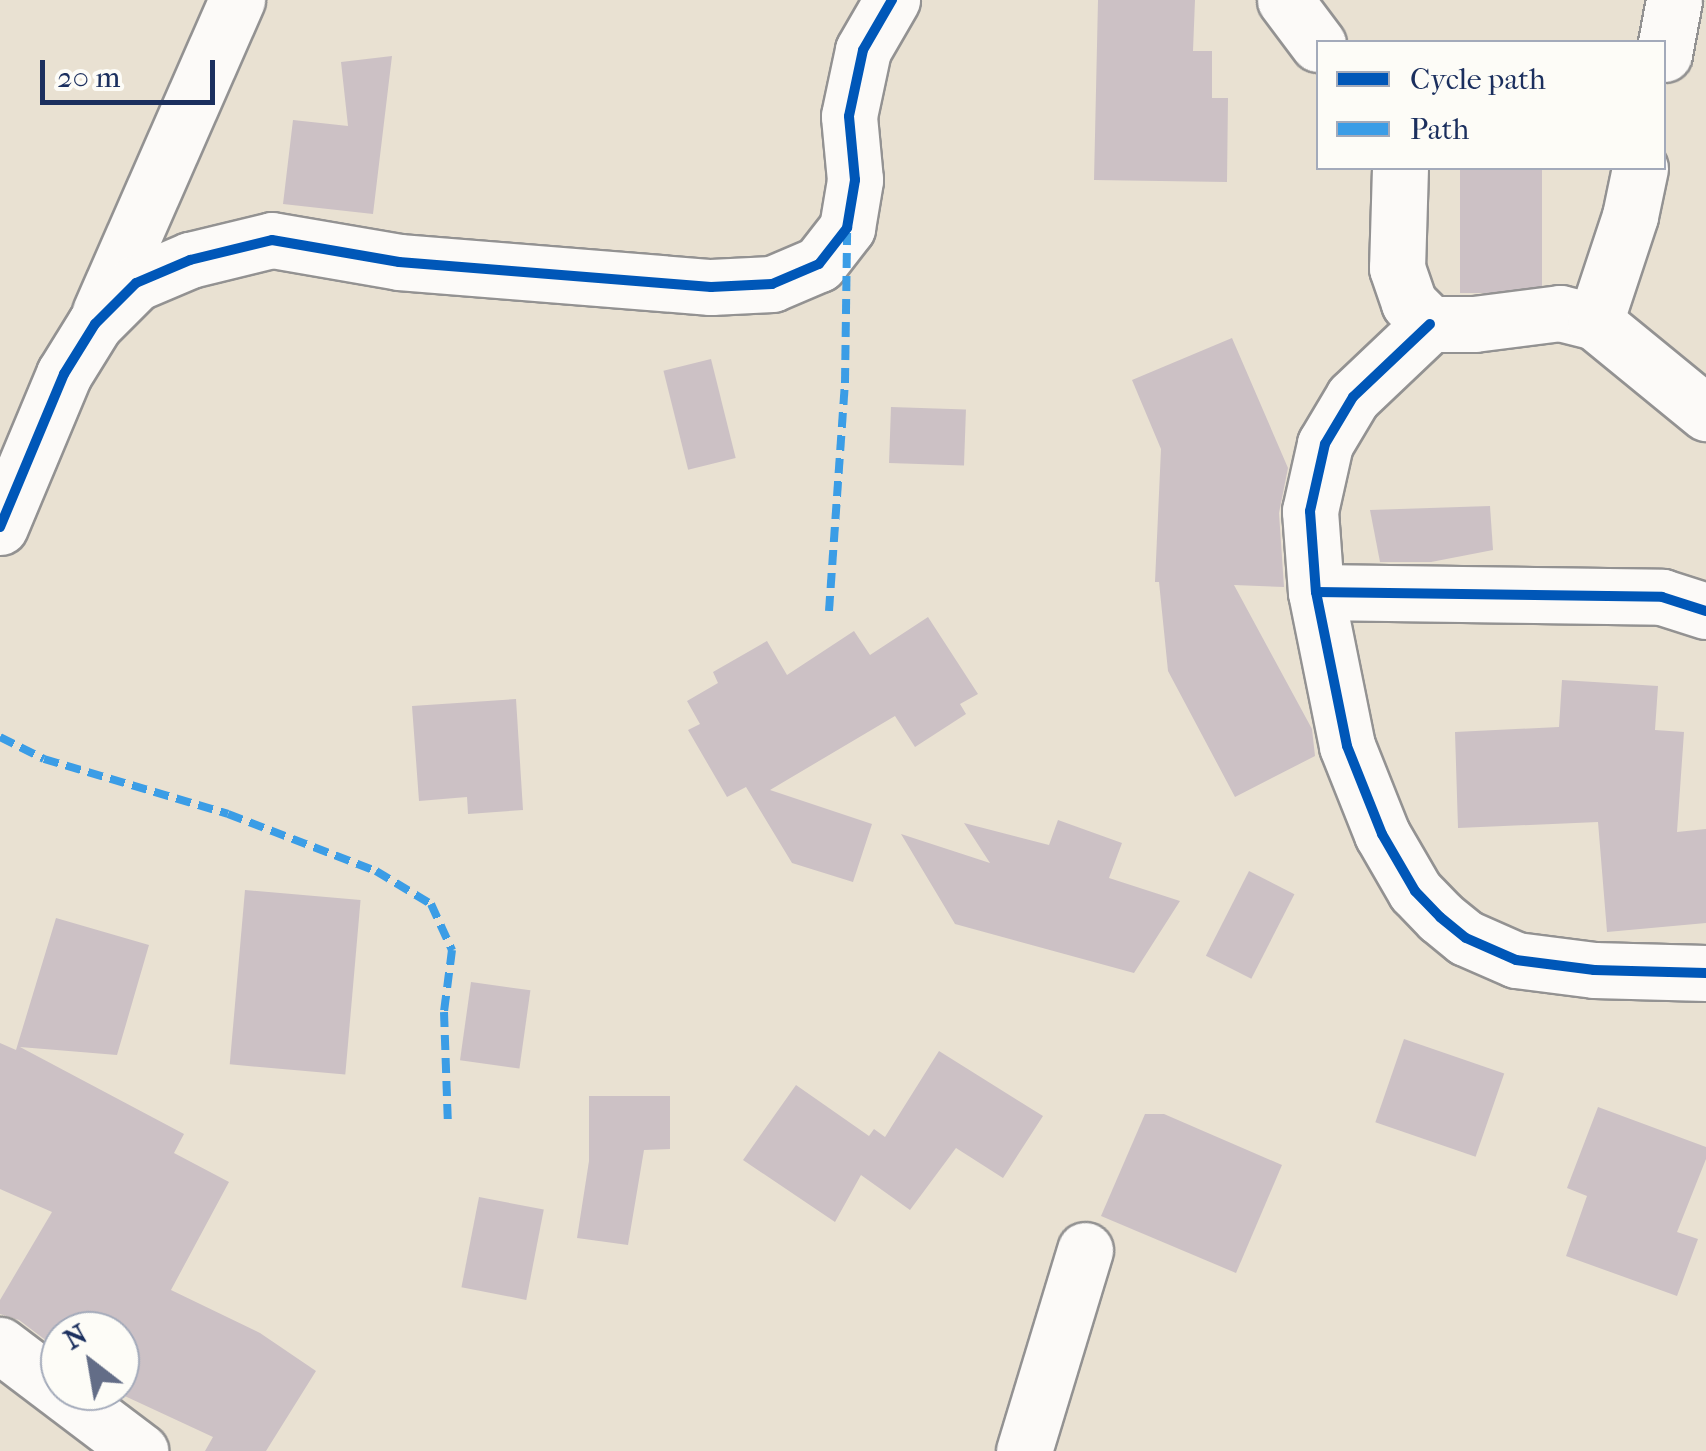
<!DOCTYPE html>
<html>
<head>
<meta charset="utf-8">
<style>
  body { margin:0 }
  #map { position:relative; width:1706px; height:1451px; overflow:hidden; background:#e9e1d2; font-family:"IM FELL French Canon",serif }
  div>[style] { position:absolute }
  .building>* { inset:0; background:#ccc1c5; transform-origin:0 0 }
  .roads { filter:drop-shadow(2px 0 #939292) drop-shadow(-2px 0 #939292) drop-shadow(0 2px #939292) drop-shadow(0 -2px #939292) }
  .minor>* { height:55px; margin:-27.5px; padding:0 27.5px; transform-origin:27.5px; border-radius:27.5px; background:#fcfaf8 }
  .quiet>* { height:8px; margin-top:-4px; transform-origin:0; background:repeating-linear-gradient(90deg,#3b9de6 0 15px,transparent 0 23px) }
  .cycleway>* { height:10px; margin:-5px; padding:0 5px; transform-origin:5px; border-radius:5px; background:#0057b8 }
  span { translate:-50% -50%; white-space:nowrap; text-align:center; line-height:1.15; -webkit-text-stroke:8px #fdfcf7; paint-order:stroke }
  .legend { position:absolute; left:1316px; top:40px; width:350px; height:130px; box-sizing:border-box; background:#fdfcf7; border:2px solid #a3aaba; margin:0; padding:12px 18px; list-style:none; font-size:30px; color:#1b2f5e }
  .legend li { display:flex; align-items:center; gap:20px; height:50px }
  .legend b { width:50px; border:2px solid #a3aaba }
  .north { position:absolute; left:40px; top:1311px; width:100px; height:100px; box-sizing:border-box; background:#fdfcf7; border:2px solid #a3aaba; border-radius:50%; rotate:329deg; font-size:28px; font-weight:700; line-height:40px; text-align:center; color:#1b2f5e }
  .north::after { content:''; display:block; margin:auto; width:35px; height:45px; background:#636d87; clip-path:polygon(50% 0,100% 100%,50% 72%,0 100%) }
  .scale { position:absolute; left:40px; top:60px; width:175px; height:45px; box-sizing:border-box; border:5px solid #1b2f5e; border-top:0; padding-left:12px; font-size:30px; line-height:35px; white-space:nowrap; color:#1b2f5e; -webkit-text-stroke:8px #fdfcf7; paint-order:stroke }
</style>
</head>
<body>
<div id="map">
  <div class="building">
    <i style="clip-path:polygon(1098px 0,1195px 0,1193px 51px,1212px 51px,1212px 98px,1228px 98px,1227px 182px,1094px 180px)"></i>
    <i style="clip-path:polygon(392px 56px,373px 214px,283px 204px,293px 120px,348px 126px,341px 62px)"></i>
    <i style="left:1460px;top:168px;width:82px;height:125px"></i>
    <i style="clip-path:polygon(1232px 338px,1288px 468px,1279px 513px,1284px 587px,1234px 585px,1312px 729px,1315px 756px,1235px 797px,1168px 671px,1159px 582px,1155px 582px,1161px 449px,1132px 380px)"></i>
    <i style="left:711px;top:359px;width:102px;height:49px;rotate:76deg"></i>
    <i style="left:891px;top:407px;width:75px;height:56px;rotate:2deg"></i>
    <i style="clip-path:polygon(1490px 506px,1493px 550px,1431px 562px,1380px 562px,1370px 510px)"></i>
    <i style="clip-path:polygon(928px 617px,978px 694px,960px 704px,966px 714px,915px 747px,895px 716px,770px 790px,872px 824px,853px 882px,792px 863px,746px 787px,727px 797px,688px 730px,700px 724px,687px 701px,718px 683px,713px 672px,767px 641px,787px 675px,854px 631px,870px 655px)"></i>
    <i style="clip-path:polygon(1562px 680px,1658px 686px,1655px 730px,1684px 732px,1677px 832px,1706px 829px,1706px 923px,1607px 932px,1598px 822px,1458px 828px,1455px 732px,1559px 727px)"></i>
    <i style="clip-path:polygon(516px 699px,523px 810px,468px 814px,467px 797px,419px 801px,412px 706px)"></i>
    <i style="clip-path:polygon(1058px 820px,1122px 843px,1109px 878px,1180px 901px,1134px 973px,955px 924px,901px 834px,990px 863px,964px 823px,1049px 845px)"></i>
    <i style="left:1249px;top:871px;width:51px;height:95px;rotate:27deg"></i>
    <i style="left:245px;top:890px;width:116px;height:175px;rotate:5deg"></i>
    <i style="clip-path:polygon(56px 918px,149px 945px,117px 1055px,20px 1047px,184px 1134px,174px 1153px,229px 1182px,171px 1290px,260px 1333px,316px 1371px,266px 1451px,205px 1451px,213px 1437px,114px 1391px,120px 1391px,120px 1331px,60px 1331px,60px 1351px,19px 1320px,0 1314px,0 1300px,52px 1212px,0 1189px,0 1043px,16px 1050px)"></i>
    <i style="left:471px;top:982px;width:60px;height:79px;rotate:8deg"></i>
    <i style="left:1404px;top:1039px;width:106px;height:88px;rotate:19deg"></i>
    <i style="clip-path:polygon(939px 1051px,1043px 1116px,1003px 1178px,956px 1148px,910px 1210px,861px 1175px,835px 1222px,743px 1160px,796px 1085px,869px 1136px,874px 1129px,885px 1137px)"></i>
    <i style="clip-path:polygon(589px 1096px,670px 1096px,670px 1149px,644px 1150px,628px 1245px,577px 1238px,589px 1161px)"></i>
    <i style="clip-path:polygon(1598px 1107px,1706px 1147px,1706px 1159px,1677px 1232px,1698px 1239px,1677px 1296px,1566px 1256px,1587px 1196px,1567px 1188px)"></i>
    <i style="clip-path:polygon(1145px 1114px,1164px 1114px,1282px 1165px,1236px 1273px,1101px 1216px)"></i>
    <i style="left:479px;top:1197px;width:66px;height:92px;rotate:11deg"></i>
  </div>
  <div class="roads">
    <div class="minor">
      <i style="left:1285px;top:0;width:55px;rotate:53.1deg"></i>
      <i style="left:1664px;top:54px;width:55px;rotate:-79.5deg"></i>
      <i style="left:1400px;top:168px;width:100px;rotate:91.7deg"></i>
      <i style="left:1397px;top:268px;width:37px;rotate:71deg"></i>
      <i style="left:1409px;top:303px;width:30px;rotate:45deg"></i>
      <i style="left:1430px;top:324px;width:44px"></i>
      <i style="left:1474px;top:324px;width:87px;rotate:-7.3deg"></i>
      <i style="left:1560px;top:313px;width:36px;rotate:14deg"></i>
      <i style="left:1595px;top:322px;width:144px;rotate:39.3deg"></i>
      <i style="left:100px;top:312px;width:341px;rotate:-66.3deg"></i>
      <i style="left:1595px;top:322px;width:112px;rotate:-71.7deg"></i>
      <i style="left:1630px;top:216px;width:49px;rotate:-78.2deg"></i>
      <i style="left:1430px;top:324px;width:106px;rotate:136.5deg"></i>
      <i style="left:1353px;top:397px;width:55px;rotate:120.8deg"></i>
      <i style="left:1325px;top:444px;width:69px;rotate:102.6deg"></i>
      <i style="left:1310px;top:511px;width:81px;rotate:85.8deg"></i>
      <i style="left:1316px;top:592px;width:157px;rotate:78.6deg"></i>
      <i style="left:1347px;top:746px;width:95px;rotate:68.3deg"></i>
      <i style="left:1382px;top:834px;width:66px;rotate:59.9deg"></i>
      <i style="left:1415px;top:891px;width:36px;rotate:46deg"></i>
      <i style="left:1440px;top:917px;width:33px;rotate:39deg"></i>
      <i style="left:1466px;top:938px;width:55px;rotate:23.7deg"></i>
      <i style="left:1516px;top:960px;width:79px;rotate:7.3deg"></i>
      <i style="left:1594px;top:970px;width:112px;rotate:1.5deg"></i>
      <i style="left:0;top:527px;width:166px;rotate:-67.3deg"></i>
      <i style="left:64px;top:374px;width:59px;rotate:-58.2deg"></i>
      <i style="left:95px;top:324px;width:58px;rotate:-45deg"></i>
      <i style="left:136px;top:283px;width:59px;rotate:-23.1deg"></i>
      <i style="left:190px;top:260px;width:84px;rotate:-13.7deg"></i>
      <i style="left:272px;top:240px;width:129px;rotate:9.8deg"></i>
      <i style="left:399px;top:262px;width:313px;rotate:4.6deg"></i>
      <i style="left:711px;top:287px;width:61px;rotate:-2.8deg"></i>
      <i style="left:772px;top:284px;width:51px;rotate:-23.1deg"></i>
      <i style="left:819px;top:264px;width:46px;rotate:-52.1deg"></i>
      <i style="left:847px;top:228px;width:49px;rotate:-80.5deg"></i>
      <i style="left:855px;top:180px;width:64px;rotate:-95.4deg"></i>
      <i style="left:849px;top:116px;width:67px;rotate:-78deg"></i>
      <i style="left:863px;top:50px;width:58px;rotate:-59.9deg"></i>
      <i style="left:1316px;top:592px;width:346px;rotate:0.8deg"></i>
      <i style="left:1662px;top:597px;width:46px;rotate:17.7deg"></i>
      <i style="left:0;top:1345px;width:176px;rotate:37.1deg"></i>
      <i style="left:1024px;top:1451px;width:210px;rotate:-73.1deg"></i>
    </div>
  </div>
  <div class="quiet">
    <i style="left:829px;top:611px;width:229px;rotate:-86deg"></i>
    <i style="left:845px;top:383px;width:150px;rotate:-89.2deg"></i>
    <i style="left:0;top:737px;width:49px;rotate:26.6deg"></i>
    <i style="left:44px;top:759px;width:192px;rotate:16.6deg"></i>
    <i style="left:228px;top:814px;width:159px;rotate:21.1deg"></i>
    <i style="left:376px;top:871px;width:64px;rotate:31deg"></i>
    <i style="left:431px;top:904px;width:51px;rotate:65.5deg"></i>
    <i style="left:452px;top:950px;width:63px;rotate:97.4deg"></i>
    <i style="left:444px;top:1012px;width:114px;rotate:88deg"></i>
  </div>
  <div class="cycleway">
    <i style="left:1430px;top:324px;width:106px;rotate:136.5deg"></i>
    <i style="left:1353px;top:397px;width:55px;rotate:120.8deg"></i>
    <i style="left:1325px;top:444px;width:69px;rotate:102.6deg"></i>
    <i style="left:1310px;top:511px;width:81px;rotate:85.8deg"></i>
    <i style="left:1316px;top:592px;width:157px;rotate:78.6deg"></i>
    <i style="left:1347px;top:746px;width:95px;rotate:68.3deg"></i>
    <i style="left:1382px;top:834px;width:66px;rotate:59.9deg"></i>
    <i style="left:1415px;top:891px;width:36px;rotate:46deg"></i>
    <i style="left:1440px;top:917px;width:33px;rotate:39deg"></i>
    <i style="left:1466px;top:938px;width:55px;rotate:23.7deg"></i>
    <i style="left:1516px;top:960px;width:79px;rotate:7.3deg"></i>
    <i style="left:1594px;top:970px;width:112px;rotate:1.5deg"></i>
    <i style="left:0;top:527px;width:166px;rotate:-67.3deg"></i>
    <i style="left:64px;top:374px;width:59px;rotate:-58.2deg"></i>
    <i style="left:95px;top:324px;width:58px;rotate:-45deg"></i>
    <i style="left:136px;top:283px;width:59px;rotate:-23.1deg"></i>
    <i style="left:190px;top:260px;width:84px;rotate:-13.7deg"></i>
    <i style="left:272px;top:240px;width:129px;rotate:9.8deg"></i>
    <i style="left:399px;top:262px;width:313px;rotate:4.6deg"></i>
    <i style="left:711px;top:287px;width:61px;rotate:-2.8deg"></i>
    <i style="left:772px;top:284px;width:51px;rotate:-23.1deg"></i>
    <i style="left:819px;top:264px;width:46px;rotate:-52.1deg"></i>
    <i style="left:847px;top:228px;width:49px;rotate:-80.5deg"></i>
    <i style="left:855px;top:180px;width:64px;rotate:-95.4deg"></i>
    <i style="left:849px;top:116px;width:67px;rotate:-78deg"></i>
    <i style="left:863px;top:50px;width:58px;rotate:-59.9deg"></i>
    <i style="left:1316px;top:592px;width:346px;rotate:0.8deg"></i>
    <i style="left:1662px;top:597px;width:46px;rotate:17.7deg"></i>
  </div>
  <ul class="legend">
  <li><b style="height:12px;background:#0057b8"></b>Cycle path</li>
  <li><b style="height:12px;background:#3b9de6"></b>Path</li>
  </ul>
  <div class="north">N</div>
  <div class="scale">20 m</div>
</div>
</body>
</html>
